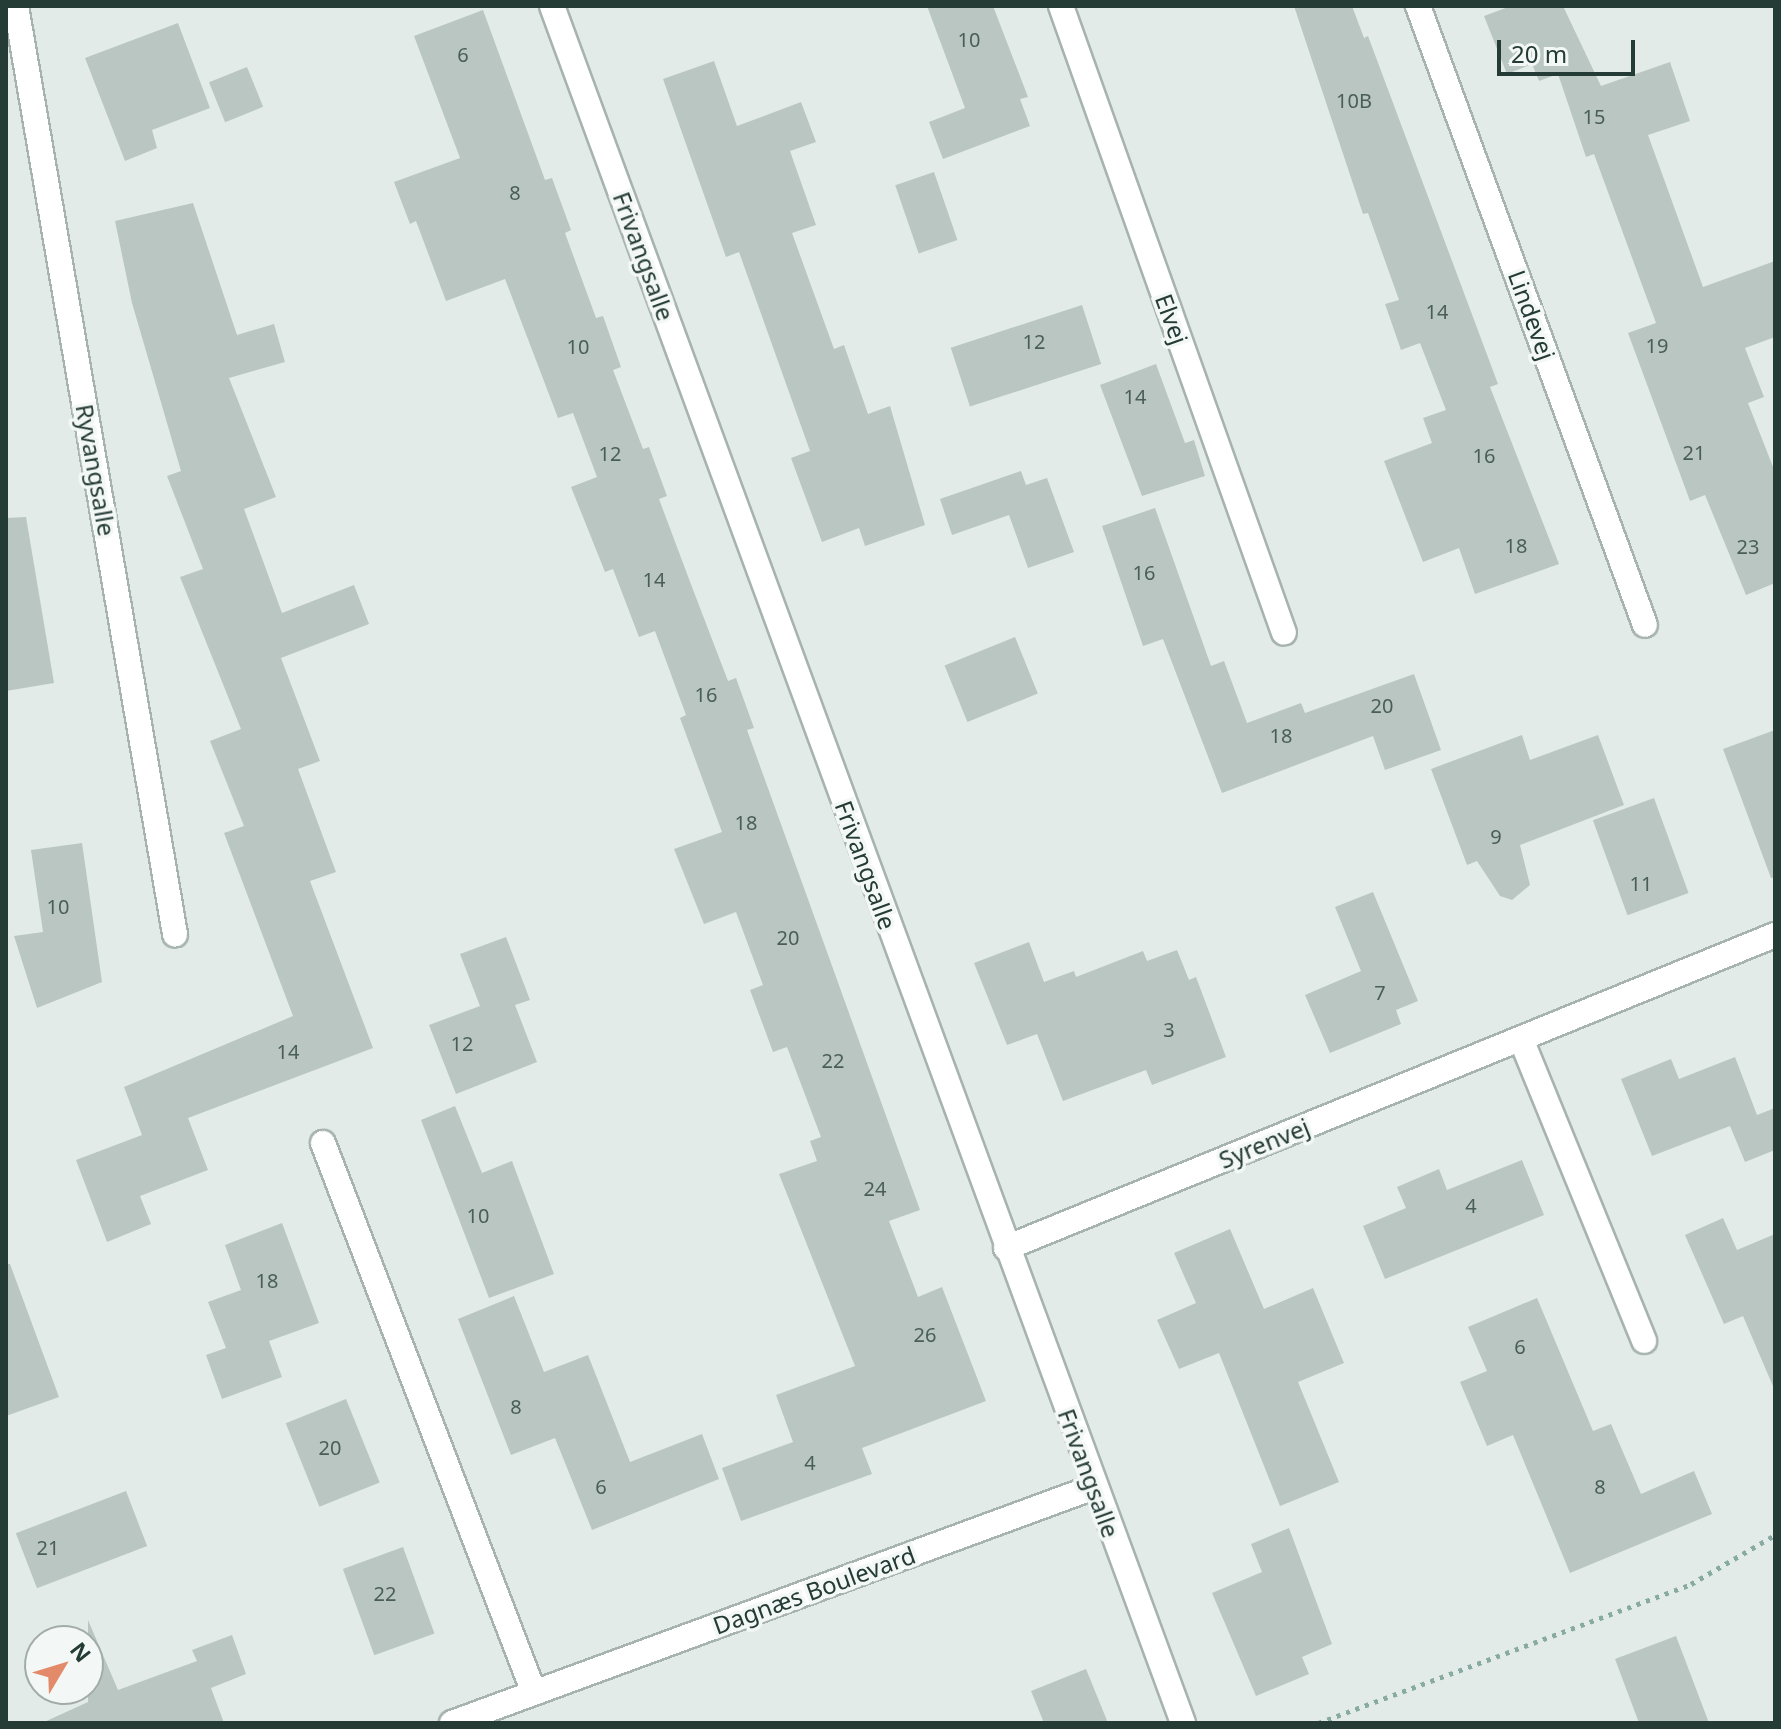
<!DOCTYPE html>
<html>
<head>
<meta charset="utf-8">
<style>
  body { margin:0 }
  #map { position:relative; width:1781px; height:1729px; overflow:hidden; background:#e3ebe8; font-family:"Noto Sans",sans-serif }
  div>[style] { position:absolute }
  .building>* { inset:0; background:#b9c6c1; transform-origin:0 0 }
  .path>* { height:5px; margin-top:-2.5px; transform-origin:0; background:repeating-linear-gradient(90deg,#87aba1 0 4px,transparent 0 10px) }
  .roads { filter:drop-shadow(2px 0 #a6b3af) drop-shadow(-2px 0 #a6b3af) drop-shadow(0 2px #a6b3af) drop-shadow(0 -2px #a6b3af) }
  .street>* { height:24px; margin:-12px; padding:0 12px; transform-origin:12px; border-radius:12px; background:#fff }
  span { translate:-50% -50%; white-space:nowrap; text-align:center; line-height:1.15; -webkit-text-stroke:7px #f3f8f6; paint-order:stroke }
  .number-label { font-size:20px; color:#4a5e58 }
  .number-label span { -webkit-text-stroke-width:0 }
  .street-label { font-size:24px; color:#253b35 }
  .frame { position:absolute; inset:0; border:8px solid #253b35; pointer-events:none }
  .north { position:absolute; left:24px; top:1625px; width:80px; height:80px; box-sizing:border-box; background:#f3f8f6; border:2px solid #a1aca9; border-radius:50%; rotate:52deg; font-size:22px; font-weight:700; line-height:32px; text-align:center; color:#253b35 }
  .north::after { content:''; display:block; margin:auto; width:28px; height:36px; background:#e28a6a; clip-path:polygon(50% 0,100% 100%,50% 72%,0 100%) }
  .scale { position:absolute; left:1497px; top:40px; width:138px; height:36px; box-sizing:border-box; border:4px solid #253b35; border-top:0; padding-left:10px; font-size:24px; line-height:28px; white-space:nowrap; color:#253b35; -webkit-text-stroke:6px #f3f8f6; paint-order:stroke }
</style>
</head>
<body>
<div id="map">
  <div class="building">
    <i style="clip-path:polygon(927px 6px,993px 6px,1028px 97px,1020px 99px,1030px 126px,943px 159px,929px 122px,965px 108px)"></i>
    <i style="clip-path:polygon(1294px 6px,1352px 6px,1364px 38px,1368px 36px,1498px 384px,1490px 387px,1559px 564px,1475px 594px,1459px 548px,1423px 562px,1384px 461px,1432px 443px,1423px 418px,1446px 410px,1420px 343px,1401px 350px,1385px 304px,1399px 300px,1368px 213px,1363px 214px)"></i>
    <i style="clip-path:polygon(1511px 6px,1563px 6px,1601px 86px,1670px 62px,1690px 121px,1648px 135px,1703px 287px,1775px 261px,1775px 337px,1745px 348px,1764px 397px,1748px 403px,1775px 472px,1775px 583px,1746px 595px,1705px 495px,1690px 501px,1628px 333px,1656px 323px,1594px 154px,1586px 157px,1558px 74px,1539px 81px,1532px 64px,1507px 74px,1484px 16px)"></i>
    <i style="clip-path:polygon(483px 10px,545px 180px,552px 178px,571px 230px,565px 233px,596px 318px,603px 316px,621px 367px,613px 370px,643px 449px,649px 447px,667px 496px,659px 499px,692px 587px,728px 681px,736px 678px,754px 728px,747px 730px,920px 1210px,889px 1221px,918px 1297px,942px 1287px,986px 1401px,862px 1448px,872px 1474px,741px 1521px,722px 1468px,793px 1442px,776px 1395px,855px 1366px,779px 1174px,817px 1161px,810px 1141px,821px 1137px,787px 1047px,773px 1052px,750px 990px,763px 985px,736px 912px,704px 924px,674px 849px,722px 832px,680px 718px,686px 715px,655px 631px,639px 637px,613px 569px,605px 572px,571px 487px,597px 477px,573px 413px,558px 418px,505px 279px,446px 301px,416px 221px,410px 224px,394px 182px,460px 158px,414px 36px)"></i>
    <i style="clip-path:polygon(178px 23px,210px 108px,152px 130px,157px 148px,125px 161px,85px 58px)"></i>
    <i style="clip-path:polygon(714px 61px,737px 126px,801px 102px,816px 142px,790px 151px,816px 225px,792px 233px,834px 349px,844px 345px,868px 414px,890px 406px,925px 525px,865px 546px,859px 528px,822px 542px,791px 458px,810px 451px,739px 252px,726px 257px,663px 79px)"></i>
    <i style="left:247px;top:67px;width:43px;height:41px;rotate:68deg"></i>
    <i style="left:934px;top:172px;width:72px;height:41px;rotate:71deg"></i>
    <i style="clip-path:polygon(193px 203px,237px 335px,274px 324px,285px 362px,229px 378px,276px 497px,244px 509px,282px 613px,354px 585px,369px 624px,281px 658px,320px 761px,298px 769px,336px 872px,310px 881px,373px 1048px,188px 1118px,208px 1170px,140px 1196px,151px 1224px,107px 1242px,76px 1160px,142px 1135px,124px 1087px,293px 1016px,224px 833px,244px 826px,210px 741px,241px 729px,180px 577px,203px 569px,167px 476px,181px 471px,132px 303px,115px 221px)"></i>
    <i style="left:1082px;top:305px;width:62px;height:138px;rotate:72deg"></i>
    <i style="clip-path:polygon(1156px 364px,1185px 443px,1194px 440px,1205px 476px,1142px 496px,1100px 385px)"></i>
    <i style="clip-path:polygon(1021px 471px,1026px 485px,1047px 478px,1074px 552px,1028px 568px,1009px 515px,952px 535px,940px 499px)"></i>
    <i style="clip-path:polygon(1155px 508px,1211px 666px,1224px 661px,1247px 723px,1301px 703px,1305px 713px,1414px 674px,1441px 750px,1385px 770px,1373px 736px,1222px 793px,1163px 639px,1143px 646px,1102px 526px)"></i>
    <i style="clip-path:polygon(26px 517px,54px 683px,6px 691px,6px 518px)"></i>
    <i style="left:1015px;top:637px;width:61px;height:76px;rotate:68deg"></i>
    <i style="clip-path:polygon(1775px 730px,1775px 877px,1771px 878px,1723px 749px)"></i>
    <i style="clip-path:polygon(1522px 735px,1530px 760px,1598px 735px,1624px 805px,1520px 845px,1530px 885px,1512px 900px,1500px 896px,1477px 861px,1467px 865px,1431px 769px)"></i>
    <i style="left:1654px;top:798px;width:101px;height:65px;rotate:70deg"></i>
    <i style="clip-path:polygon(82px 843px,102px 982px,37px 1008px,14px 936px,43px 932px,31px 850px)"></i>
    <i style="clip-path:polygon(1373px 892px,1418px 1001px,1396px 1010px,1401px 1024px,1330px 1053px,1305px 995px,1361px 971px,1335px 907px)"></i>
    <i style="clip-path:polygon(506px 937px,530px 1000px,515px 1005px,537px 1062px,456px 1094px,429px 1025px,480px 1006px,460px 954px)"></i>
    <i style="clip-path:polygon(1029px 942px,1044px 982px,1074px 971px,1076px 977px,1143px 951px,1147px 961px,1177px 950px,1189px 980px,1196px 977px,1226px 1057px,1152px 1085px,1146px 1070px,1063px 1101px,1037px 1034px,1007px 1045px,974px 963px)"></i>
    <i style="clip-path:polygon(1735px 1057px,1757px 1115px,1775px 1108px,1775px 1150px,1745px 1162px,1730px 1126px,1743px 1121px,1652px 1156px,1621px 1079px,1671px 1059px,1679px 1079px)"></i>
    <i style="clip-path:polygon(455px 1106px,482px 1173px,512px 1161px,554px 1274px,489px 1298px,421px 1120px)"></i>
    <i style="clip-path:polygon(1522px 1160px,1544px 1215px,1385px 1279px,1363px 1226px,1406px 1208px,1397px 1187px,1439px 1169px,1447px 1190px)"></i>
    <i style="clip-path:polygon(1723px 1218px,1737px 1250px,1775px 1234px,1775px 1391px,1743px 1316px,1724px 1324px,1685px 1235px)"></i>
    <i style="clip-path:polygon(282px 1223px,319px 1323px,269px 1341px,282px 1377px,222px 1399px,206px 1355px,226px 1348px,208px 1302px,241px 1290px,225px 1245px)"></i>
    <i style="clip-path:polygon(1230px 1229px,1264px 1309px,1313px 1288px,1344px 1363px,1298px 1382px,1339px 1482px,1280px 1506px,1219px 1353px,1179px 1369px,1157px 1320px,1196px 1303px,1174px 1253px)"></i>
    <i style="clip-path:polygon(6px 1264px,10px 1264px,59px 1397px,6px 1416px)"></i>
    <i style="clip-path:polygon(514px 1296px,544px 1372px,588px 1355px,630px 1462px,702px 1434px,719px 1479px,592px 1530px,555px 1438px,511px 1455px,458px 1319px)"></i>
    <i style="clip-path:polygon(1537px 1298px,1593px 1431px,1611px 1424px,1641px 1494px,1694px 1471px,1712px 1514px,1570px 1573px,1513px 1435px,1487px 1446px,1460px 1382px,1487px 1371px,1468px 1327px)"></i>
    <i style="left:346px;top:1399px;width:90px;height:65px;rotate:68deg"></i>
    <i style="left:126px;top:1491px;width:59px;height:118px;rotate:69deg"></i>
    <i style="clip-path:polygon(1289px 1528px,1332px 1644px,1302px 1657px,1309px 1674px,1256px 1696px,1212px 1593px,1262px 1572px,1251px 1544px)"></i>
    <i style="left:403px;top:1547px;width:92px;height:64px;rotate:70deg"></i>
    <i style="clip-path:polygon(88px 1620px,118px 1690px,197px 1661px,192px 1650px,232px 1635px,246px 1674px,211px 1688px,224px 1723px,42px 1723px,88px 1702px)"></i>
    <i style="clip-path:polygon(1676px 1636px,1709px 1723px,1639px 1723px,1615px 1659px)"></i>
    <i style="clip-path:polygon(1086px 1669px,1108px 1723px,1044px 1723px,1031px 1691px)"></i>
  </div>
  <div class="path">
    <i style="left:1318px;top:1723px;width:398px;rotate:-20.4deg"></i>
    <i style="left:1691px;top:1584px;width:97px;rotate:-30.3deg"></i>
  </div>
  <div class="roads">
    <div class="street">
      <i style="left:16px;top:6px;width:942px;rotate:80.28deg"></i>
      <i style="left:552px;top:6px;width:1829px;rotate:69.82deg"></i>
      <i style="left:1061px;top:6px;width:665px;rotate:70.42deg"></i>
      <i style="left:1418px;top:6px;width:659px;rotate:69.86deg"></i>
      <i style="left:1521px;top:1039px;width:326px;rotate:67.8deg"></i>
      <i style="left:323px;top:1143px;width:589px;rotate:69.01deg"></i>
      <i style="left:1006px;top:1248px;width:830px;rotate:-22.15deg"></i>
      <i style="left:452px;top:1723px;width:684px;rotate:-20.18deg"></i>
    </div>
  </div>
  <div class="number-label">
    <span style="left:969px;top:39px">10</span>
    <span style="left:463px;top:54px">6</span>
    <span style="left:1354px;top:100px">10B</span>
    <span style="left:1594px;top:116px">15</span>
    <span style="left:515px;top:192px">8</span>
    <span style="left:1437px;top:311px">14</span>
    <span style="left:1034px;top:341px">12</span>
    <span style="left:1657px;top:345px">19</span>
    <span style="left:578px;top:346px">10</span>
    <span style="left:1135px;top:396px">14</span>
    <span style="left:1694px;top:452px">21</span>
    <span style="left:610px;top:453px">12</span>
    <span style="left:1484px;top:455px">16</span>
    <span style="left:1516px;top:545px">18</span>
    <span style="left:1748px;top:546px">23</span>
    <span style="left:1144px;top:572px">16</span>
    <span style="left:654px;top:579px">14</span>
    <span style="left:706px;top:694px">16</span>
    <span style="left:1382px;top:705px">20</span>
    <span style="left:1281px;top:735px">18</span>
    <span style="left:746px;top:822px">18</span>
    <span style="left:1496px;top:836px">9</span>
    <span style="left:1641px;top:883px">11</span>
    <span style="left:58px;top:906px">10</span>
    <span style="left:788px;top:937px">20</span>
    <span style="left:1380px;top:992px">7</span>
    <span style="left:1169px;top:1029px">3</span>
    <span style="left:462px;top:1043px">12</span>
    <span style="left:288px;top:1051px">14</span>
    <span style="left:833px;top:1060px">22</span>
    <span style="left:875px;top:1188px">24</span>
    <span style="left:1471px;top:1205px">4</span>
    <span style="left:478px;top:1215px">10</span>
    <span style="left:267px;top:1280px">18</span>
    <span style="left:925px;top:1334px">26</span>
    <span style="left:1520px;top:1346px">6</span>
    <span style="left:516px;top:1406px">8</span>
    <span style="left:330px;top:1447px">20</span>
    <span style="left:810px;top:1462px">4</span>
    <span style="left:601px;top:1486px">6</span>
    <span style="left:1600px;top:1486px">8</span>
    <span style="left:48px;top:1547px">21</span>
    <span style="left:385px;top:1593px">22</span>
  </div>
  <div class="street-label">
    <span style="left:644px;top:256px;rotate:70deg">Frivangsalle</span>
    <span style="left:1532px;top:315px;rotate:70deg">Lindevej</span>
    <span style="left:1172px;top:319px;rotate:70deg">Elvej</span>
    <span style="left:96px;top:470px;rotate:80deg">Ryvangsalle</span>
    <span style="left:866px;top:865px;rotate:70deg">Frivangsalle</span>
    <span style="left:1264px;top:1143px;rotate:-22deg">Syrenvej</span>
    <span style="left:1089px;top:1473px;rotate:70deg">Frivangsalle</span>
    <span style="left:814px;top:1590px;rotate:-20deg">Dagnæs Boulevard</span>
  </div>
  <div class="frame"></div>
  <div class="north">N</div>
  <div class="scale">20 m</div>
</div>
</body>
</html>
